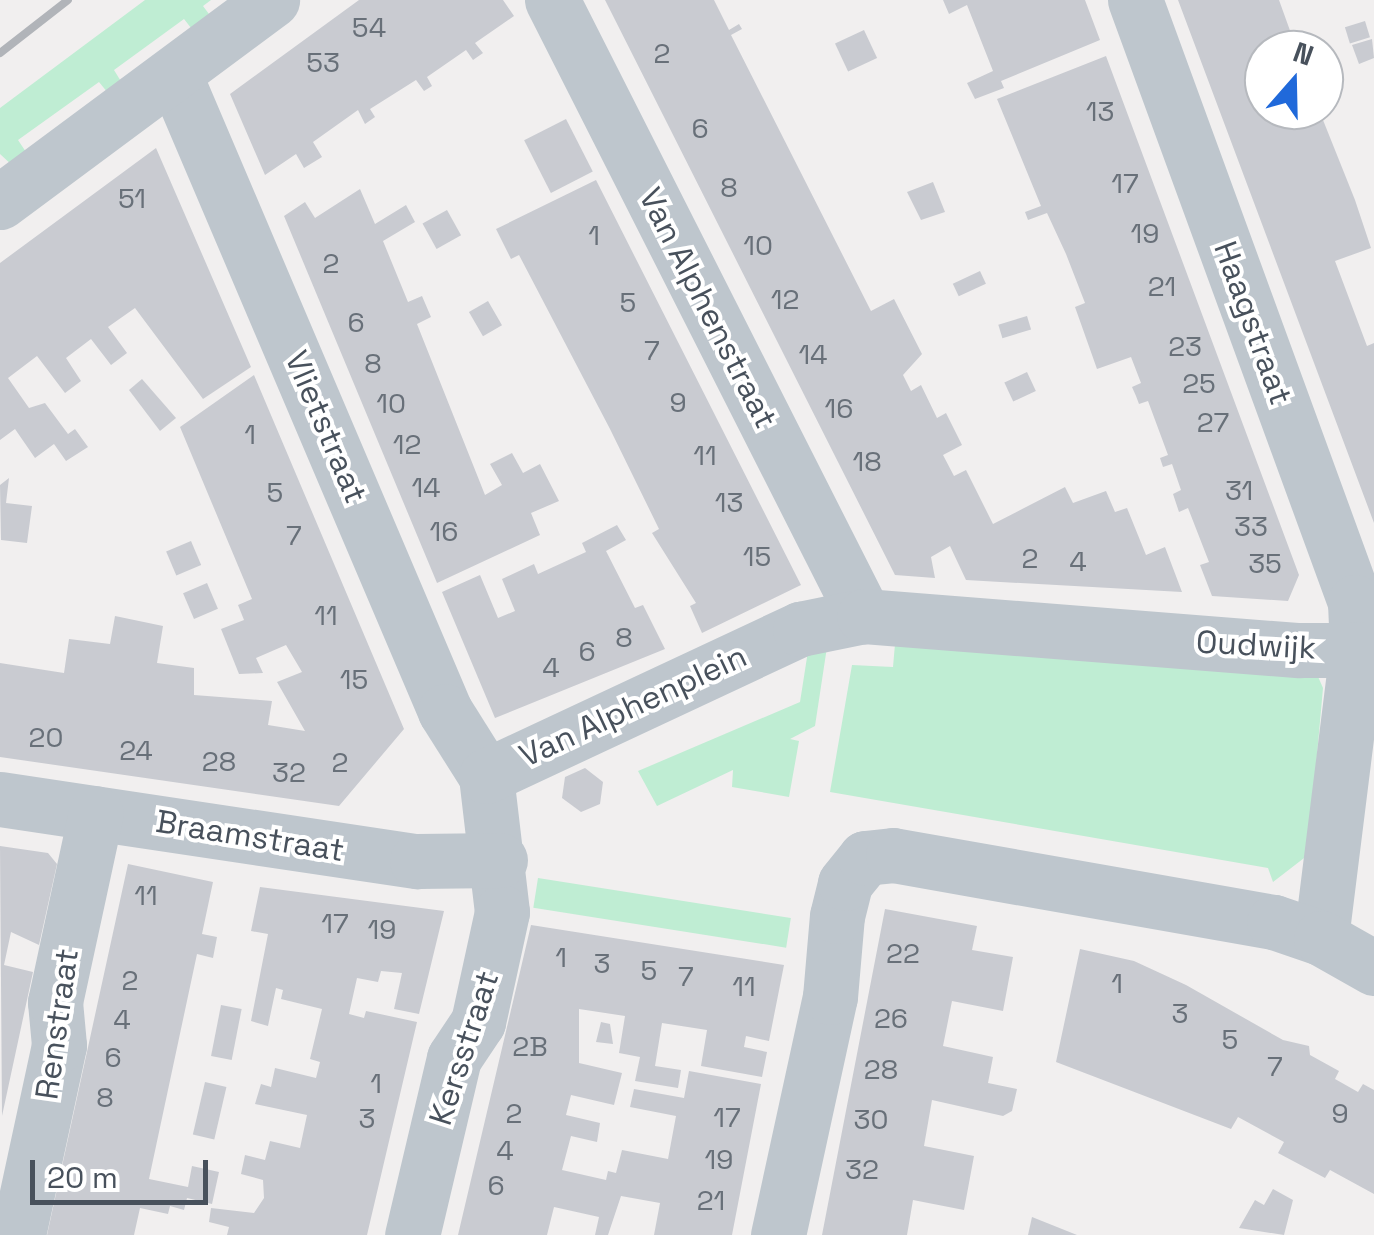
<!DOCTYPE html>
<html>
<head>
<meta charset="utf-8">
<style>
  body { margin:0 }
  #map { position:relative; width:1374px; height:1235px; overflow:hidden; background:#f1efef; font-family:"Space Grotesk",sans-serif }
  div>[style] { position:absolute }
  .green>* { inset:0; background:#bfedd3; transform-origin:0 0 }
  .building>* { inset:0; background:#c9cbd1; transform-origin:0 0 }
  .minor>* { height:55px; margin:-27.5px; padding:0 27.5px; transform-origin:27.5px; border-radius:27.5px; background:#bec6cd }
  .rail>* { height:8px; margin:-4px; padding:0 4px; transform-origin:4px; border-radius:4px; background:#b1b4b9 }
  span { translate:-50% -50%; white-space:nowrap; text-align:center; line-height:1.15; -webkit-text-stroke:8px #fff; paint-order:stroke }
  .number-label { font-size:28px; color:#687079 }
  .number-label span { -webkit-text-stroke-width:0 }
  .street-label { font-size:32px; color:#48515c }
  .north { position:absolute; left:1244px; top:30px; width:100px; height:100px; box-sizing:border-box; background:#fff; border:2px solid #b6b9be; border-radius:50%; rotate:20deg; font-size:28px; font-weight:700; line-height:40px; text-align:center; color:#48515c }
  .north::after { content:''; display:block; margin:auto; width:35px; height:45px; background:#2069da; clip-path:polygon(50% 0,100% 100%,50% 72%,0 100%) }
  .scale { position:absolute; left:30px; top:1160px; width:178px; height:45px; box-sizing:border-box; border:5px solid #48515c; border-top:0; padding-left:12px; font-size:30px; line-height:35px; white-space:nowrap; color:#48515c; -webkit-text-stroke:8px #fff; paint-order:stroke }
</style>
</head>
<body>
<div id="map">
  <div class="green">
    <i style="clip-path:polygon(145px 0,211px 0,203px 6px,212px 18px,195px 33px,184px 19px,114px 70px,122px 83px,108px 93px,99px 82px,18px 140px,28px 155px,13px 166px,0 154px,0 108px)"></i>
    <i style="clip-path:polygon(895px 644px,1316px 672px,1323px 688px,1308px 855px,1273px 882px,1268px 868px,830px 792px,852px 665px,893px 667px)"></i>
    <i style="clip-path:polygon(827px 647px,815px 726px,790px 739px,799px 741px,789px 797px,732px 787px,733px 770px,657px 806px,638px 771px,800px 702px,808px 651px)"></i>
    <i style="left:538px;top:878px;width:256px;height:30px;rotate:9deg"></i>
  </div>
  <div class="building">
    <i style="clip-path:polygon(359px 0,503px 0,514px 16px,475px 43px,483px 53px,473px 60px,466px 50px,427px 77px,432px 86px,424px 91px,416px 80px,370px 109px,375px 117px,365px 124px,358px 110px,313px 142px,322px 157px,304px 168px,296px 154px,265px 175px,230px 94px)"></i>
    <i style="clip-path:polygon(605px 0,714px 0,729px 30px,739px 24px,742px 29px,731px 35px,871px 311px,894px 299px,922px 354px,903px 375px,911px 391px,921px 385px,937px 418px,946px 413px,962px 445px,943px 455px,954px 476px,966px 470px,993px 524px,1065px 487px,1073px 503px,1106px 491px,1115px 512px,1127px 508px,1146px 555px,1165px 547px,1182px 592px,966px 580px,950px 546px,931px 557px,935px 578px,895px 575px)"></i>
    <i style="clip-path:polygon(943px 0,1085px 0,1100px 40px,1001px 81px,1004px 88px,975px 99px,967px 83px,993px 71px,967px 5px,949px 14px)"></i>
    <i style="clip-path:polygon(1178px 0,1279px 0,1297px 50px,1264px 50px,1264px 110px,1319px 110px,1355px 200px,1371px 248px,1335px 261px,1367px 346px,1374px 343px,1374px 523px)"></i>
    <i style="left:1365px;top:21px;width:17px;height:21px;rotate:73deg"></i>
    <i style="left:864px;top:30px;width:31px;height:32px;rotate:65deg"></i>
    <i style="clip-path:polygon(1372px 39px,1374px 58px,1359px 64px,1352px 45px)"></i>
    <i style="clip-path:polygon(1106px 56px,1299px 575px,1288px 601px,1212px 596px,1200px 565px,1209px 562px,1188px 508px,1179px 512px,1173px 494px,1181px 490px,1172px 464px,1163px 467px,1160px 458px,1168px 455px,1148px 401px,1139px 404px,1136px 396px,1132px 387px,1141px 383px,1131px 357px,1097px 369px,1075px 307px,1085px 303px,1066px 254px,1047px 213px,1028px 220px,1025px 212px,1041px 206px,997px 99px)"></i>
    <i style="left:566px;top:119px;width:59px;height:47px;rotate:63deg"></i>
    <i style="clip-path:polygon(156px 148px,251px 367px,203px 399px,135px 308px,108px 327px,127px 353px,111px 365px,91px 339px,66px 358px,81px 381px,65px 393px,37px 356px,8px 378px,29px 408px,45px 403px,68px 434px,75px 429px,88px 447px,66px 461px,54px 444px,35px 458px,15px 429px,0 440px,0 263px)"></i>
    <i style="clip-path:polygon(596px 180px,801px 585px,702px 633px,690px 606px,696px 603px,652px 533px,659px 529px,610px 429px,519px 255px,511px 259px,496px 229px)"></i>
    <i style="clip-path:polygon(933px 182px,945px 212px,921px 220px,907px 192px)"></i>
    <i style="clip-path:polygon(360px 189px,375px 224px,406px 205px,415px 222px,383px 241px,408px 302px,422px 296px,431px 317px,417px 324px,485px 495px,502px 485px,490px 464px,512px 453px,523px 473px,540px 464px,559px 501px,531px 513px,540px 535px,437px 583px,284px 216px,305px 202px,315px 218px)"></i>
    <i style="left:447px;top:210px;width:29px;height:28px;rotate:61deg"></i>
    <i style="left:980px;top:271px;width:14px;height:30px;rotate:65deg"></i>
    <i style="left:488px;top:301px;width:28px;height:22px;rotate:60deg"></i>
    <i style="left:1027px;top:316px;width:14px;height:30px;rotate:73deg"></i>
    <i style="left:1027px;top:372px;width:21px;height:25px;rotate:65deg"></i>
    <i style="clip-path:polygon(254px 375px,404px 729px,339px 806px,0 757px,0 663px,64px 673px,69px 639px,110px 644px,115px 616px,163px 626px,157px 663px,194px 668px,194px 695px,272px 701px,268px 725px,305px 731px,277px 682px,302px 672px,286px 645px,256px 658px,263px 673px,239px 674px,221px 629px,244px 620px,238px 605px,252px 599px,180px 427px)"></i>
    <i style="clip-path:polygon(142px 379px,176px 418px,160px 431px,129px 390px)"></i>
    <i style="clip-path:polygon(9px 478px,6px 503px,32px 506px,27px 543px,1px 540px,0 485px)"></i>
    <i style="clip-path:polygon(617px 525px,626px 540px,606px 551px,635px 608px,643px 605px,665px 649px,495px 718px,442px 592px,480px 575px,498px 618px,515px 611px,502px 579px,534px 564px,538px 574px,586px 552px,582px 543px)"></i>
    <i style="left:191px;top:541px;width:26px;height:27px;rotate:67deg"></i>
    <i style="left:207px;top:583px;width:28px;height:26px;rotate:67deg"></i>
    <i style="clip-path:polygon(585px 768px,603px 782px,600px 804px,581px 812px,562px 798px,565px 777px)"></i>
    <i style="clip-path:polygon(0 846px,48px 853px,57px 864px,39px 945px,11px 932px,4px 965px,33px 972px,2px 1116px)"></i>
    <i style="clip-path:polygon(128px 864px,213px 882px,202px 934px,217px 937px,213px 958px,197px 954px,149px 1179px,188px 1187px,192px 1166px,219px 1172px,212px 1204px,187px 1198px,184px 1210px,170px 1206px,168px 1214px,140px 1208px,134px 1235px,47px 1235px)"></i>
    <i style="clip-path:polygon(260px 887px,444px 911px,419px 1014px,394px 1009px,402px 973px,381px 971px,378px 982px,357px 978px,349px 1014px,364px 1018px,366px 1011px,417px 1022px,367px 1235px,227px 1235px,229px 1227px,209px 1222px,211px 1208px,254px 1213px,264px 1198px,263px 1180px,241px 1174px,245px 1155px,265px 1160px,270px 1141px,300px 1148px,307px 1115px,255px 1104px,261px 1084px,271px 1087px,275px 1068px,316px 1078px,320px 1062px,310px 1059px,322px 1009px,281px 999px,283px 990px,276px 988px,268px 1026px,251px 1021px,268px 934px,251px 931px)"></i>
    <i style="clip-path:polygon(885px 909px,977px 926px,972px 950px,1013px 957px,1003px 1011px,952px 1001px,943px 1046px,993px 1057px,988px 1083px,1017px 1089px,1012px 1111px,1003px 1116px,932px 1100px,924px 1146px,974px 1156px,964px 1210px,913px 1200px,907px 1235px,822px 1235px)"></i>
    <i style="clip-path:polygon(531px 925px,784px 965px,769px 1041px,746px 1036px,744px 1047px,767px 1052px,762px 1077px,701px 1066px,707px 1030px,662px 1023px,655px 1066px,681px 1070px,678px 1088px,635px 1081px,640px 1057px,619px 1053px,625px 1016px,579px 1009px,579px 1063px,622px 1073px,614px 1105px,571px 1095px,566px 1115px,600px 1123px,597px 1142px,571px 1136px,562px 1170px,606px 1180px,608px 1171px,616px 1173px,622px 1150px,668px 1159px,676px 1116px,630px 1107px,634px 1089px,684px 1098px,689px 1071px,761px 1084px,732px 1235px,654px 1235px,660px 1203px,621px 1196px,608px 1235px,595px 1235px,599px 1217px,554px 1207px,547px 1235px,458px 1235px)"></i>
    <i style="clip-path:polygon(1080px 949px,1134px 961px,1186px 985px,1283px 1040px,1309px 1046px,1310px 1055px,1339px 1071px,1335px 1079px,1358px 1092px,1363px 1084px,1374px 1090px,1374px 1194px,1330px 1170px,1325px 1178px,1278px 1153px,1284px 1142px,1238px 1117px,1231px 1129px,1056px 1062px)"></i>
    <i style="left:221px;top:1005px;width:21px;height:52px;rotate:11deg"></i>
    <i style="clip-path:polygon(601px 1022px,610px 1024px,613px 1044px,596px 1042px)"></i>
    <i style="left:205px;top:1082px;width:22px;height:54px;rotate:13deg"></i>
    <i style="clip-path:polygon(1273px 1189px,1293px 1200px,1284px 1235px,1239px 1228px,1255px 1200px,1264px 1205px)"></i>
    <i style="clip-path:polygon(1032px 1217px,1077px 1235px,1028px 1235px)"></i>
  </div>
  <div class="minor">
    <i style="left:552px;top:0;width:691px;rotate:63.14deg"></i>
    <i style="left:1135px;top:0;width:641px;rotate:69.93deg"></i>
    <i style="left:1355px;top:602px;width:47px;rotate:87.6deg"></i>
    <i style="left:1357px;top:649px;width:291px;rotate:97.1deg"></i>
    <i style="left:174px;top:74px;width:692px;rotate:66.95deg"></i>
    <i style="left:445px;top:711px;width:77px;rotate:57.8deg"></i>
    <i style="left:486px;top:776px;width:137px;rotate:83.3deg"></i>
    <i style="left:502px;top:912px;width:113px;rotate:102.3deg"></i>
    <i style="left:478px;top:1022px;width:43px;rotate:123.7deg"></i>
    <i style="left:454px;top:1058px;width:182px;rotate:103.3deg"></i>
    <i style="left:0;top:202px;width:339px;rotate:-36.6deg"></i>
    <i style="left:486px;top:776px;width:347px;rotate:-25.1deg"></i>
    <i style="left:800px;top:629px;width:65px;rotate:-11.5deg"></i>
    <i style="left:864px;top:616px;width:437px;rotate:4.5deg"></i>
    <i style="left:1300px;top:650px;width:74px"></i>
    <i style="left:0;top:799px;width:422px;rotate:8.5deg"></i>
    <i style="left:417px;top:861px;width:83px;rotate:-0.7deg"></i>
    <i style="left:18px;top:1235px;width:194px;rotate:-77.8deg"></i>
    <i style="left:59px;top:1045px;width:43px;rotate:-95.3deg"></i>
    <i style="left:55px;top:1002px;width:193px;rotate:-77.8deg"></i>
    <i style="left:778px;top:1235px;width:244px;rotate:-77.7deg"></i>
    <i style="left:830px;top:997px;width:81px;rotate:-85.1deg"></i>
    <i style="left:837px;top:916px;width:34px;rotate:-76deg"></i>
    <i style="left:845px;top:883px;width:32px;rotate:-51deg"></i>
    <i style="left:865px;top:858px;width:28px;rotate:-6deg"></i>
    <i style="left:893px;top:855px;width:387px;rotate:10deg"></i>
    <i style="left:1274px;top:922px;width:50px;rotate:18.8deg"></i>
    <i style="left:1321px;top:938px;width:61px;rotate:29.5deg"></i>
  </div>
  <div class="rail">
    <i style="left:0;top:53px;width:86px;rotate:-37.9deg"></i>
  </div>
  <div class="number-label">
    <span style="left:369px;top:27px">54</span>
    <span style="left:662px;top:53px">2</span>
    <span style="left:323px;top:62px">53</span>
    <span style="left:1100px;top:111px">13</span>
    <span style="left:700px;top:128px">6</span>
    <span style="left:1125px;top:183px">17</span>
    <span style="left:729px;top:187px">8</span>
    <span style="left:132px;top:198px">51</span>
    <span style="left:1145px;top:233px">19</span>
    <span style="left:594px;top:235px">1</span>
    <span style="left:758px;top:245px">10</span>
    <span style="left:331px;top:263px">2</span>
    <span style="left:1162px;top:286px">21</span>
    <span style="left:785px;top:299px">12</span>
    <span style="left:628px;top:302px">5</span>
    <span style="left:356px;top:322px">6</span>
    <span style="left:1185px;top:346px">23</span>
    <span style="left:652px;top:350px">7</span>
    <span style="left:813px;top:354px">14</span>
    <span style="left:373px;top:363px">8</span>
    <span style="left:1199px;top:383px">25</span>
    <span style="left:678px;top:402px">9</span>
    <span style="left:391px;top:403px">10</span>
    <span style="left:839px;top:408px">16</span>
    <span style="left:1213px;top:422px">27</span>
    <span style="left:250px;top:434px">1</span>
    <span style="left:407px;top:444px">12</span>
    <span style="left:705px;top:455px">11</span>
    <span style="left:867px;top:461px">18</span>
    <span style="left:426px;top:487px">14</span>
    <span style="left:1239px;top:490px">31</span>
    <span style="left:275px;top:492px">5</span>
    <span style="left:729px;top:502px">13</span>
    <span style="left:1251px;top:526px">33</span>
    <span style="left:444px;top:531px">16</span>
    <span style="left:294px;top:535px">7</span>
    <span style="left:757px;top:556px">15</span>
    <span style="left:1030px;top:558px">2</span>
    <span style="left:1078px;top:561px">4</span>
    <span style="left:1265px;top:563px">35</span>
    <span style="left:326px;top:615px">11</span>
    <span style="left:624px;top:637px">8</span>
    <span style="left:587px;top:651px">6</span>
    <span style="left:551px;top:667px">4</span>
    <span style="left:354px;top:679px">15</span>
    <span style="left:46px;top:737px">20</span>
    <span style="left:136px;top:750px">24</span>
    <span style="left:219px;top:761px">28</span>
    <span style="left:340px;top:762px">2</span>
    <span style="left:289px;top:772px">32</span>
    <span style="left:146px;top:895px">11</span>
    <span style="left:335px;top:923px">17</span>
    <span style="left:382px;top:929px">19</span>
    <span style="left:903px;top:953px">22</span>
    <span style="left:561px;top:957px">1</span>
    <span style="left:602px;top:963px">3</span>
    <span style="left:649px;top:970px">5</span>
    <span style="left:686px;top:976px">7</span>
    <span style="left:130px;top:980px">2</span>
    <span style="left:1117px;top:983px">1</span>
    <span style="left:744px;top:986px">11</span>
    <span style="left:1180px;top:1013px">3</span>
    <span style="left:891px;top:1018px">26</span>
    <span style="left:122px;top:1019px">4</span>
    <span style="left:1230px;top:1039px">5</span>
    <span style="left:530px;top:1046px">2B</span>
    <span style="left:113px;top:1057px">6</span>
    <span style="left:1275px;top:1066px">7</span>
    <span style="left:881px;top:1069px">28</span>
    <span style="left:376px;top:1083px">1</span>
    <span style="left:105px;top:1097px">8</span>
    <span style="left:514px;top:1113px">2</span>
    <span style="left:1340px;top:1113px">9</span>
    <span style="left:727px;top:1117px">17</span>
    <span style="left:367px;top:1118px">3</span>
    <span style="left:871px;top:1119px">30</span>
    <span style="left:505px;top:1150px">4</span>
    <span style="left:719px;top:1159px">19</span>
    <span style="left:862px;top:1169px">32</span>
    <span style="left:496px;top:1185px">6</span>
    <span style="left:711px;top:1200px">21</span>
  </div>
  <div class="street-label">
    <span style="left:708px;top:308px;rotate:63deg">Van Alphenstraat</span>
    <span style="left:1253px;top:323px;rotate:70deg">Haagstraat</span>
    <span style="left:326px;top:427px;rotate:67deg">Vlietstraat</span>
    <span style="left:1256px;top:645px;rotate:3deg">Oudwijk</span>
    <span style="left:633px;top:706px;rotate:-25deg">Van Alphenplein</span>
    <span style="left:250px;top:836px;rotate:9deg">Braamstraat</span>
    <span style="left:57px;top:1024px;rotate:-82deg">Renstraat</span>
    <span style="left:464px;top:1048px;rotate:-72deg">Kersstraat</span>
  </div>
  <div class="north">N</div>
  <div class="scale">20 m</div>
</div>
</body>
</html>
